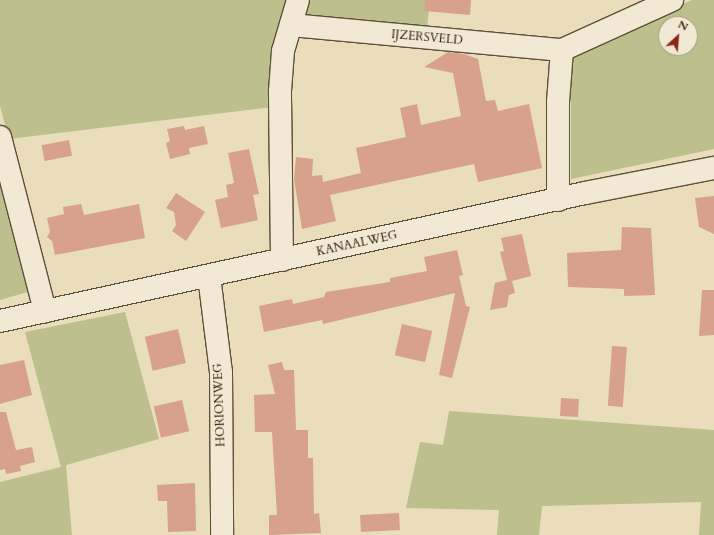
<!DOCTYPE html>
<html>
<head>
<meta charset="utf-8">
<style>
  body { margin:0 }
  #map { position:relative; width:714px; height:535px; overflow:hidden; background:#e9ddbc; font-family:Cardo,serif }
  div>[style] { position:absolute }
  .green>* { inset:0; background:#bdbf8c }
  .building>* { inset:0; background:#d7a18b; transform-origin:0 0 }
  .roads { filter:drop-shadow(1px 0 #5e4f3c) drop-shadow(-1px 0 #5e4f3c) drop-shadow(0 1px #5e4f3c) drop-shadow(0 -1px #5e4f3c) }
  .street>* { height:22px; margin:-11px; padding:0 11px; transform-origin:11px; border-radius:11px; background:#f1e9d3 }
  .secondary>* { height:22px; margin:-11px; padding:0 11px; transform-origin:11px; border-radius:11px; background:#f1e9d3 }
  span { translate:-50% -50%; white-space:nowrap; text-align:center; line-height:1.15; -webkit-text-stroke:4px #f1e9d3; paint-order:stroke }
  .street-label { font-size:12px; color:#2f2012 }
  .north { position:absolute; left:658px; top:16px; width:40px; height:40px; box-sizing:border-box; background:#f1e9d3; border:1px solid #a39986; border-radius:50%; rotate:26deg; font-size:11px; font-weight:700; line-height:16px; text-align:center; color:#2f2012 }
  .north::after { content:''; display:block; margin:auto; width:14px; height:18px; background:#8f2418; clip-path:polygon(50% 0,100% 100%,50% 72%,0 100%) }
</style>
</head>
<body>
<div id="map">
  <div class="green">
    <i style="clip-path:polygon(0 0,292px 0,273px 107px,9px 139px,0 106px)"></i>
    <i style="clip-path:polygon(301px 0,430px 0,426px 36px,302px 17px)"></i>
    <i style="clip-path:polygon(evenodd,692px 0,714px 0,714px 149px,571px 179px,571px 51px,692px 0,666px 24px,690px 24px,690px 48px,666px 48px,666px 24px)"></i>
    <i style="clip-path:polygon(0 171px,31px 291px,0 300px)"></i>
    <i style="clip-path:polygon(125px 312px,159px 439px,66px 465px,72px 535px,0 535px,0 482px,61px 467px,25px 332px)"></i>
    <i style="clip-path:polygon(449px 411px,714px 430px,714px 535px,699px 535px,701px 502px,542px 506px,539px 535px,497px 535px,499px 510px,406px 508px,420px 442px,443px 445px)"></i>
  </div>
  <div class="building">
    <i style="clip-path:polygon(425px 0,471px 0,470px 15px,424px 11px)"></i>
    <i style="clip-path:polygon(448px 52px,464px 54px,478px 59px,486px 101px,495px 100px,498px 111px,529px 104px,542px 168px,478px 182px,474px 164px,339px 193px,330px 195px,336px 221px,302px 229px,294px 179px,296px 157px,313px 159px,312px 176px,322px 175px,323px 182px,361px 173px,356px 148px,406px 137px,400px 108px,417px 104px,421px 125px,461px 116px,453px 73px,424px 67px)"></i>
    <i style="clip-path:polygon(184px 126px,185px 130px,204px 126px,208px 144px,189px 148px,190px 154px,170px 159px,166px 143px,170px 141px,167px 129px)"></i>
    <i style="left:69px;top:140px;width:16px;height:28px;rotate:79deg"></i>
    <i style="clip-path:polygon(249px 149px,259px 194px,253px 195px,258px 220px,221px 228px,215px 200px,228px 197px,226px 185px,234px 183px,228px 153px)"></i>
    <i style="clip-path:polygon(176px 193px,205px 212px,186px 241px,172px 231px,176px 225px,174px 212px,166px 208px)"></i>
    <i style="clip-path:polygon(714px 196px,714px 234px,699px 227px,695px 198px)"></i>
    <i style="clip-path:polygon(81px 204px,84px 215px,139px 204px,145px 238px,55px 255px,52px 241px,47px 237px,50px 232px,47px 218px,64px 214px,63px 207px)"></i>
    <i style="clip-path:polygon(622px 227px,651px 228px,655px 295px,624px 296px,624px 289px,568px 287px,567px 253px,621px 250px)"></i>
    <i style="clip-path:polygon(522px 234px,531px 276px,512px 281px,515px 293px,509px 295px,507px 307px,490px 310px,495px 283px,507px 280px,500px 252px,504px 251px,501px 238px)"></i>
    <i style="clip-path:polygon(457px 250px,463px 275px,459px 276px,466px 306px,470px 307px,452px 378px,439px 375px,455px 293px,323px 324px,322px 320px,264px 332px,259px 306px,292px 299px,293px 304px,324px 297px,326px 292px,390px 282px,390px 278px,427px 271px,424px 257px)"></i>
    <i style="clip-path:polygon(702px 290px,714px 290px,714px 335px,699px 336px)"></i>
    <i style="left:402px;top:324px;width:31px;height:32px;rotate:13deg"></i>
    <i style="left:178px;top:329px;width:35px;height:34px;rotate:77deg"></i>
    <i style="left:612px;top:346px;width:15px;height:60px;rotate:4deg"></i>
    <i style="clip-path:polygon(24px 360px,32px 395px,0 404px,0 365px)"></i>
    <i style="clip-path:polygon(282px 362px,284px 370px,294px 370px,296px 430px,308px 430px,308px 458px,313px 458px,314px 514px,319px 513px,321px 533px,269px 535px,269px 515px,277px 515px,272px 432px,255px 432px,254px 395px,275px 394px,268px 365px)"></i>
    <i style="left:561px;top:398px;width:18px;height:18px;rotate:3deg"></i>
    <i style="left:182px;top:400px;width:32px;height:29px;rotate:77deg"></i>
    <i style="clip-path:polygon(0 412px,6px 412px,16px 450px,32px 447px,35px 462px,20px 466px,21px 471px,6px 474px,5px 469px,0 470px)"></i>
    <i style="clip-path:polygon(195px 483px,196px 531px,168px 532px,167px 501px,158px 501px,157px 485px)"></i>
    <i style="left:399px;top:513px;width:17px;height:39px;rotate:87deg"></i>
  </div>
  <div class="roads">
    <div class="street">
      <i style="left:291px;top:25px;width:272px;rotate:5.3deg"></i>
      <i style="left:562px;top:50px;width:121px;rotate:-24.4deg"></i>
      <i style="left:0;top:137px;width:180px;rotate:75.5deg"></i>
      <i style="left:558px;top:200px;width:98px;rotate:-90deg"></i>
      <i style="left:558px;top:102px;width:52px;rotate:-85.6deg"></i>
      <i style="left:282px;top:260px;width:169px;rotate:-90.7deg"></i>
      <i style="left:280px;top:91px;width:40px;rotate:-85.7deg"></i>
      <i style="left:283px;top:51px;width:53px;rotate:-73.6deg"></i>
      <i style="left:209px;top:276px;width:97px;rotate:82.9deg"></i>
      <i style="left:221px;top:372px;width:163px;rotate:89.6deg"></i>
    </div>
    <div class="secondary">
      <i style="left:0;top:321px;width:599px;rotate:-12.34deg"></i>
      <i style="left:585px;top:193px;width:131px;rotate:-11deg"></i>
    </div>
  </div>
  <div class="street-label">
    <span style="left:427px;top:38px;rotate:5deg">IJZERSVELD</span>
    <span style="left:357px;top:244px;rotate:-12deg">KANAALWEG</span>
    <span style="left:220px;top:405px;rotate:-92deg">HORIONWEG</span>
  </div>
  <div class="north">N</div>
</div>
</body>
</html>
